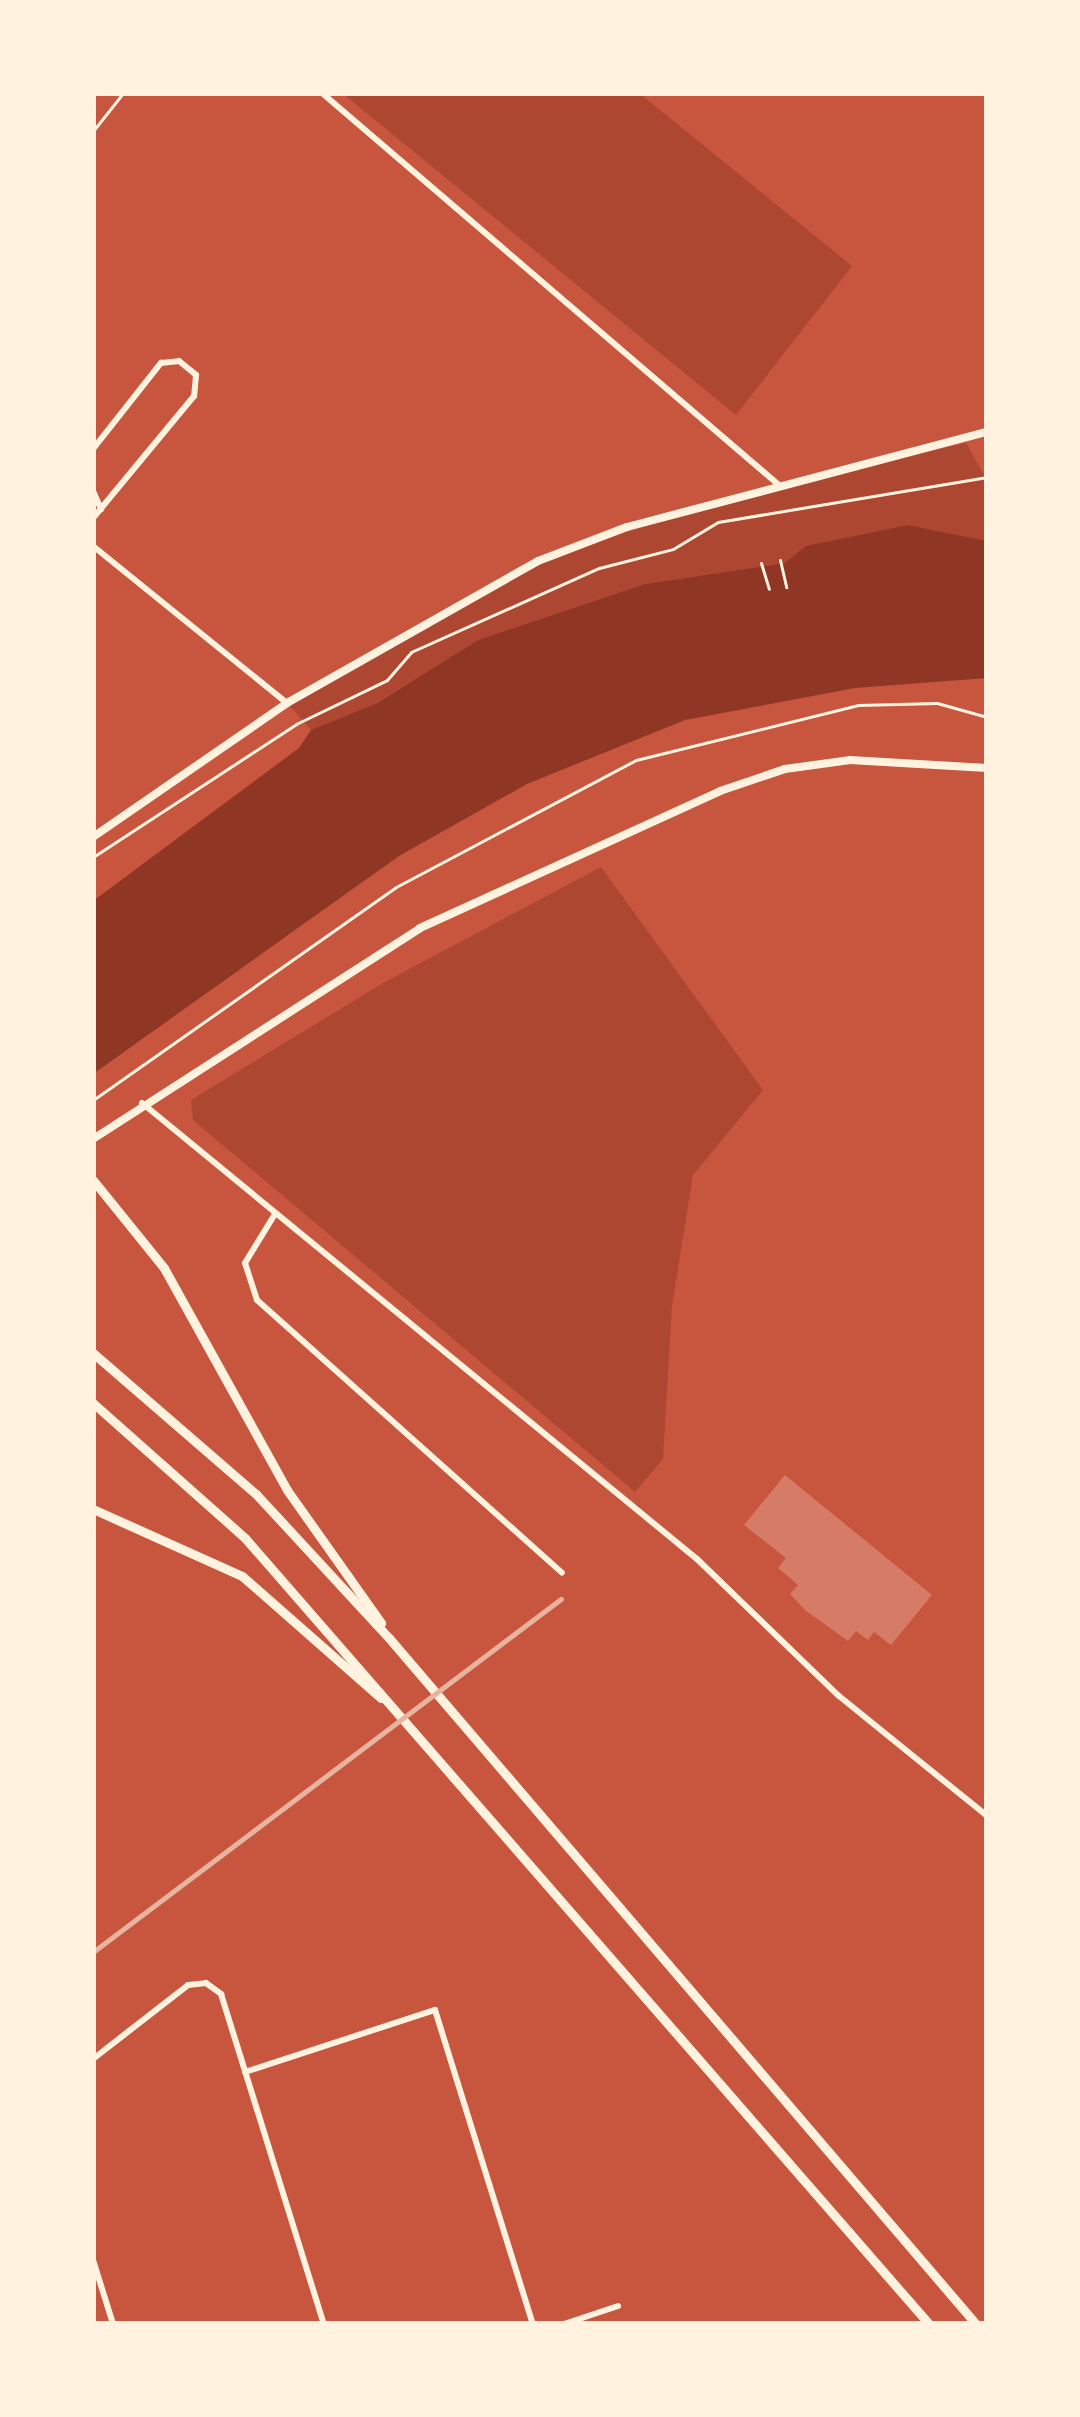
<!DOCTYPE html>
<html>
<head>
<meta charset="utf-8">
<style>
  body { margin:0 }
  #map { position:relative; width:1080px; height:2417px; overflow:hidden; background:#c8553d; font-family:Literata,serif }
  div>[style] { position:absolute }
  .green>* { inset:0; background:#ae4732 }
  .water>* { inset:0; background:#8f3625 }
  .building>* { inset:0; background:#d67c66 }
  .path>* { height:3px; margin:-1.5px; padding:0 1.5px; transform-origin:1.5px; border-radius:1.5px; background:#fff3e0 }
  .service>* { height:3px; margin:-1.5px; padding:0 1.5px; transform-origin:1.5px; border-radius:1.5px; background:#fff3e0 }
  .minor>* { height:6px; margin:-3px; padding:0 3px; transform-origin:3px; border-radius:3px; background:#fff3e0 }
  .tertiary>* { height:8px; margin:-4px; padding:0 4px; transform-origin:4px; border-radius:4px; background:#fff3e0 }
  .primary>* { height:9px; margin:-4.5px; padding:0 4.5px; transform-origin:4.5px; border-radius:4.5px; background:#fff3e0 }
  .rail>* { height:4.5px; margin:-2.25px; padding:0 2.25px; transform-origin:2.25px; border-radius:2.25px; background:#e9b49f }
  span { translate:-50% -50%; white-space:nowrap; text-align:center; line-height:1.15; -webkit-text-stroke:10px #fff3e0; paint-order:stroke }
  .frame { position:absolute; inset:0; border:96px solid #fff3e0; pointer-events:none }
</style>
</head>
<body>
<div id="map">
  <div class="green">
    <i style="clip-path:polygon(342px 93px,639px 93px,852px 266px,736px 415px)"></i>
    <i style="clip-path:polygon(966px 443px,987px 480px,987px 541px,908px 525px,807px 546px,785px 563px,645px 584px,478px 640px,376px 703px,311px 730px,287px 703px,538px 561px,752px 492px)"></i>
    <i style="clip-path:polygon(601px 867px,763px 1090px,693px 1175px,672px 1306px,663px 1459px,635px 1492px,193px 1120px,191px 1100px,383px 983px)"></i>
  </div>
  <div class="water">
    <i style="clip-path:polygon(908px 525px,987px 541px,987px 678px,855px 688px,685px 720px,527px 784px,399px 856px,93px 1074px,93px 901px,299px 748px,311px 730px,377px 703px,478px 640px,645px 584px,785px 563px,806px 546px)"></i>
  </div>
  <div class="building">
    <i style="clip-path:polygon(785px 1475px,932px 1595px,891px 1645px,874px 1632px,868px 1640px,856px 1631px,848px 1641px,805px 1610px,790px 1594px,798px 1585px,778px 1568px,786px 1558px,744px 1525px)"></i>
  </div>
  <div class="path">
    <i style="left:780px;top:560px;width:28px;rotate:77deg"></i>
    <i style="left:761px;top:563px;width:27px;rotate:73deg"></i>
    <i style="left:93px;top:857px;width:243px;rotate:-33.2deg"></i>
    <i style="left:296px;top:724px;width:101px;rotate:-25.8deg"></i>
    <i style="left:387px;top:680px;width:37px;rotate:-49deg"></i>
    <i style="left:411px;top:652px;width:206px;rotate:-24.1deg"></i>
    <i style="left:599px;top:568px;width:76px;rotate:-14.4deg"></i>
    <i style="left:673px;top:549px;width:52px;rotate:-31deg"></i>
    <i style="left:718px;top:522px;width:273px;rotate:-9.5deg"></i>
    <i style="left:93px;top:1100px;width:370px;rotate:-35.1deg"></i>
    <i style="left:396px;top:887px;width:272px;rotate:-27.9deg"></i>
    <i style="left:636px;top:760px;width:229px;rotate:-13.9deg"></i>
    <i style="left:858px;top:705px;width:79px;rotate:-1.5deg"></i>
    <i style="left:937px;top:703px;width:52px;rotate:15.6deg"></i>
  </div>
  <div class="service">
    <i style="left:93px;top:131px;width:48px;rotate:-51.7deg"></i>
  </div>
  <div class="minor">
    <i style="left:322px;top:93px;width:604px;rotate:40.63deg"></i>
    <i style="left:93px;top:449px;width:110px;rotate:-51.7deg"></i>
    <i style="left:161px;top:363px;width:18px;rotate:-6deg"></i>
    <i style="left:179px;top:361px;width:22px;rotate:39deg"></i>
    <i style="left:196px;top:375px;width:21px;rotate:95deg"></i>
    <i style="left:194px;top:396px;width:158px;rotate:129.6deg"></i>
    <i style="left:93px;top:491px;width:20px;rotate:66deg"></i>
    <i style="left:93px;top:546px;width:250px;rotate:39deg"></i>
    <i style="left:142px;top:1103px;width:718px;rotate:39.41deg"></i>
    <i style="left:697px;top:1559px;width:197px;rotate:44deg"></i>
    <i style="left:839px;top:1696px;width:191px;rotate:39deg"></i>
    <i style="left:275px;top:1214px;width:57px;rotate:121.5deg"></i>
    <i style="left:245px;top:1263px;width:39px;rotate:72deg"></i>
    <i style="left:257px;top:1300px;width:409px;rotate:41.8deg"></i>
    <i style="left:93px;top:2059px;width:120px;rotate:-37.9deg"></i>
    <i style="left:188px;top:1985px;width:18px;rotate:-6deg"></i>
    <i style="left:206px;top:1983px;width:19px;rotate:36deg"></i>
    <i style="left:221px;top:1994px;width:346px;rotate:72.7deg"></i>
    <i style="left:245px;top:2072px;width:200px;rotate:-18.1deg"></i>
    <i style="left:435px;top:2010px;width:329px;rotate:72.7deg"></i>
    <i style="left:93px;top:2260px;width:67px;rotate:72.6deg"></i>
    <i style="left:564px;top:2324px;width:57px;rotate:-18.4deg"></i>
  </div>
  <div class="tertiary">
    <i style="left:93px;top:837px;width:236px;rotate:-34.6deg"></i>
    <i style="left:287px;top:703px;width:288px;rotate:-29.5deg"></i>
    <i style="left:538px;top:561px;width:95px;rotate:-20.9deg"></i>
    <i style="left:627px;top:527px;width:372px;rotate:-14.8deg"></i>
    <i style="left:93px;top:1139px;width:389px;rotate:-32.8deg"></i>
    <i style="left:420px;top:928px;width:330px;rotate:-24.5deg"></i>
    <i style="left:720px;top:791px;width:69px;rotate:-18.7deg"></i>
    <i style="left:785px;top:769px;width:66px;rotate:-7.9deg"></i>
    <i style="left:850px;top:760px;width:137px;rotate:3.3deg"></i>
  </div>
  <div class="primary">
    <i style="left:93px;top:1180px;width:113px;rotate:51.1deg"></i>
    <i style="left:164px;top:1268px;width:254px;rotate:61deg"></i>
    <i style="left:287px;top:1490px;width:163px;rotate:54.7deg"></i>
    <i style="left:93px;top:1353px;width:216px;rotate:40.9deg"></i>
    <i style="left:256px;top:1494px;width:196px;rotate:47.3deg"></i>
    <i style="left:389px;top:1638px;width:903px;rotate:49.45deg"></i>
    <i style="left:93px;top:1403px;width:203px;rotate:41.6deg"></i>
    <i style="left:245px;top:1538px;width:1042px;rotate:48.97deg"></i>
    <i style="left:93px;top:1509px;width:163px;rotate:24.2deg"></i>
    <i style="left:242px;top:1576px;width:185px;rotate:41.3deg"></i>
  </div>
  <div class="rail">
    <i style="left:93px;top:1952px;width:586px;rotate:-37.03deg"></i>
  </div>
  <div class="frame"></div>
</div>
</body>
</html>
